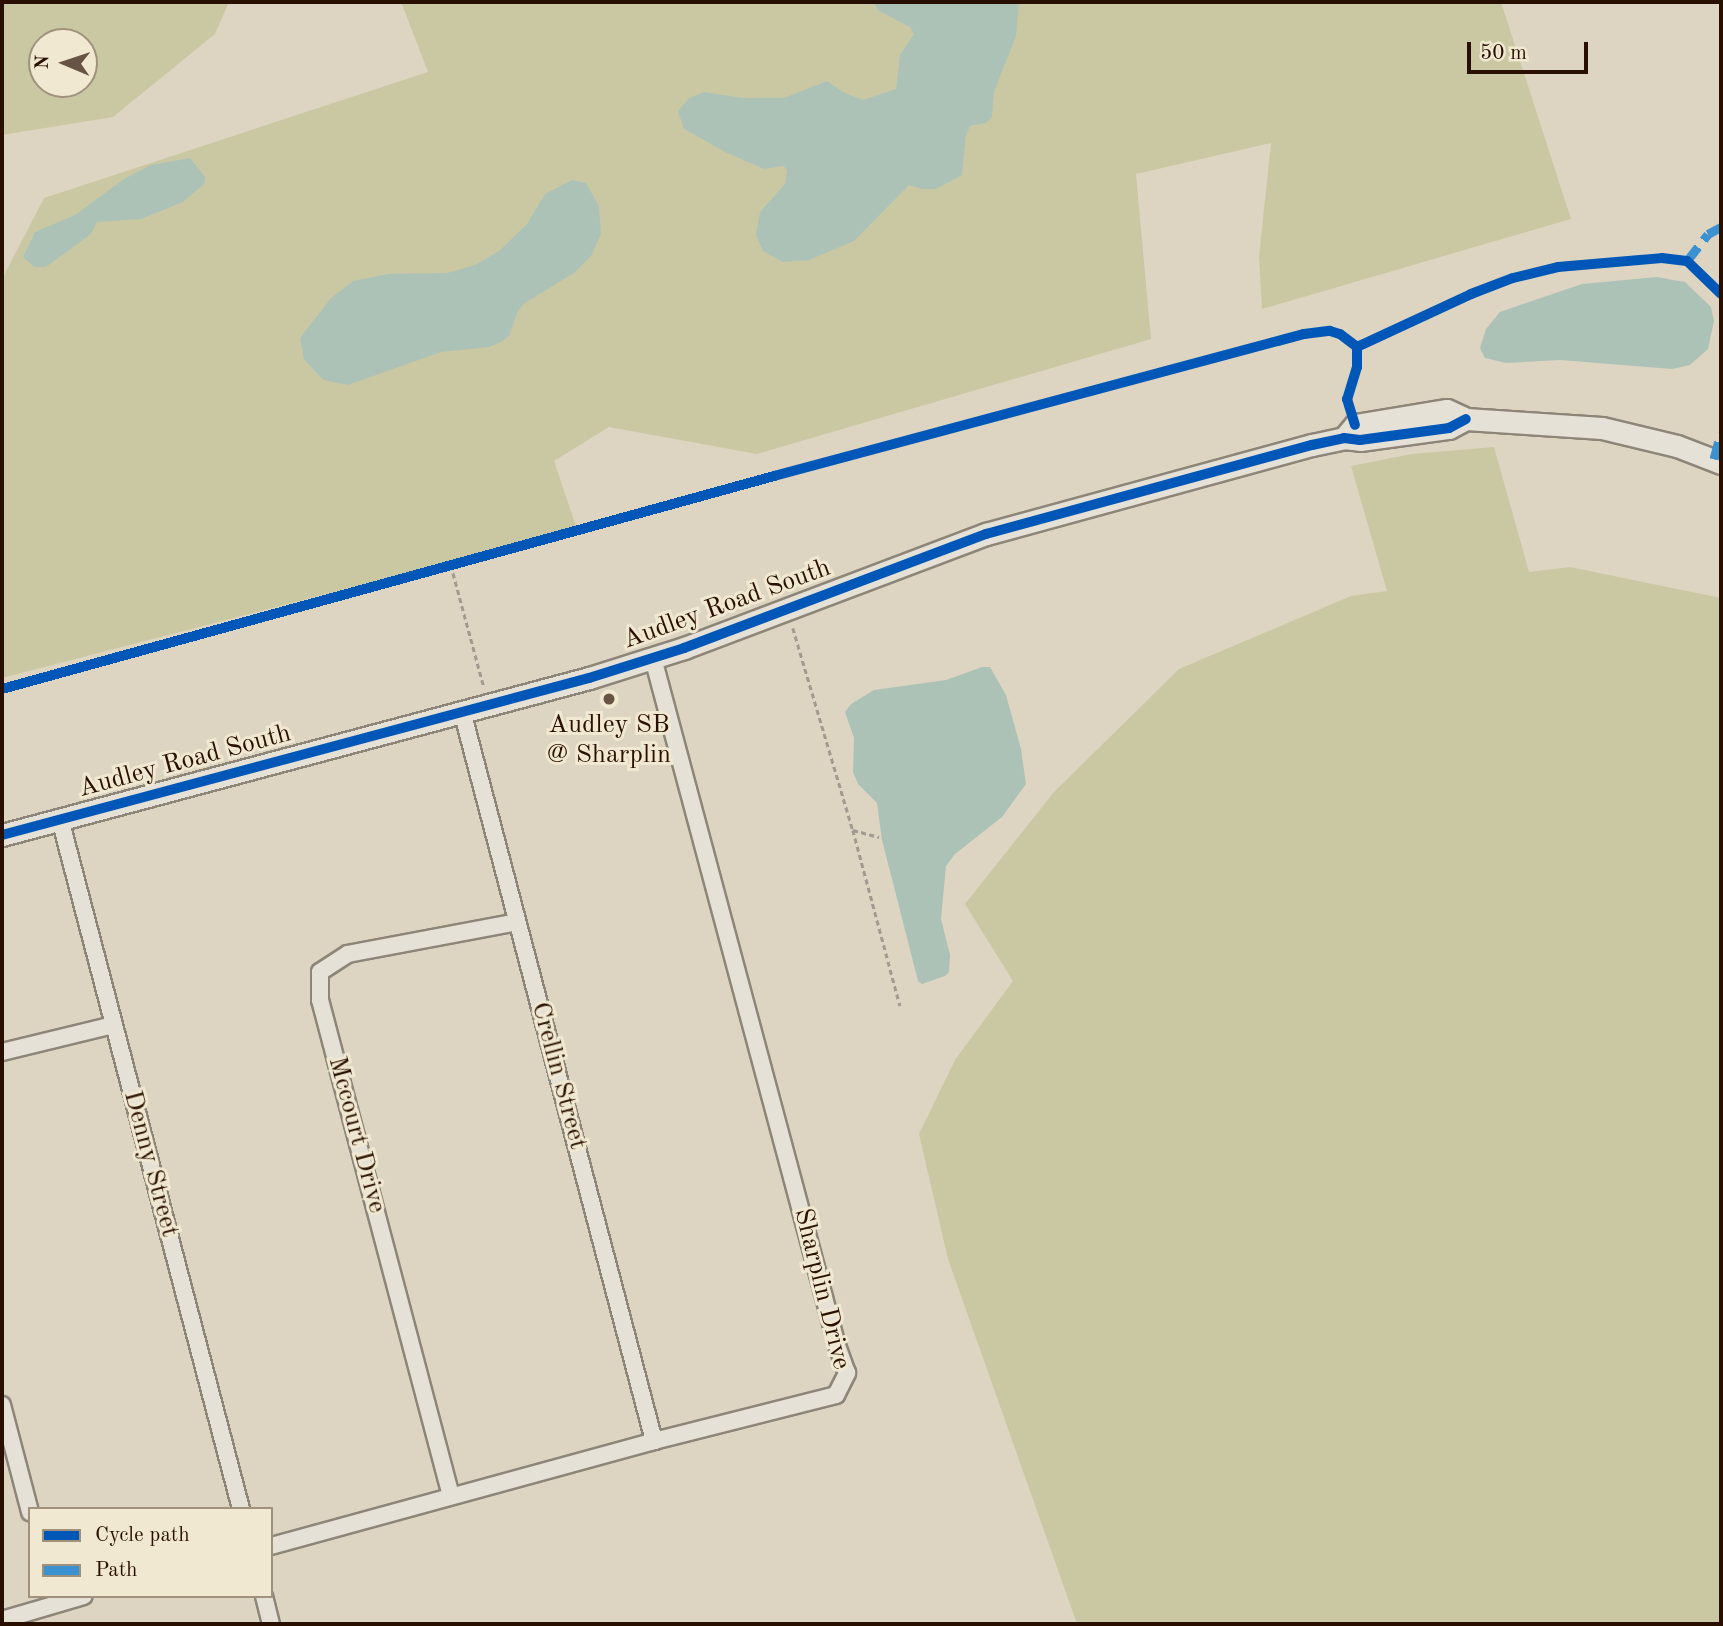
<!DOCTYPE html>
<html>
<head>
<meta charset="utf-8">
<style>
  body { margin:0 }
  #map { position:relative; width:1723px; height:1626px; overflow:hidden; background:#ddd5c1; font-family:"Old Standard TT",serif }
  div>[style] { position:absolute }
  .green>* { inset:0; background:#cac8a3 }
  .water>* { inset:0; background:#adc2b7 }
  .path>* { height:2.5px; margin-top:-1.25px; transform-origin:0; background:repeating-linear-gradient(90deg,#a09a91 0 5px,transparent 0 8.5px) }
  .roads { filter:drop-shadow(2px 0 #8d8578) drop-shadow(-2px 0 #8d8578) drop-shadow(0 2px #8d8578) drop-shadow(0 -2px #8d8578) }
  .street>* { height:16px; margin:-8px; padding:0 8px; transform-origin:8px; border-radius:8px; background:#e5e1d6 }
  .secondary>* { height:21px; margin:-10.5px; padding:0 10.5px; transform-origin:10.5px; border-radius:10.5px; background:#e5e1d6 }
  .quiet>* { height:9px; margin-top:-4.5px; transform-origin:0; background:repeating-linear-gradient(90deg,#3c92d0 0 18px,transparent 0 27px) }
  .cycleway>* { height:10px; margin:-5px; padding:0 5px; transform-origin:5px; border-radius:5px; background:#0057b8 }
  .dots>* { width:19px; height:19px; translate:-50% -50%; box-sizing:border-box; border:4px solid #f0e8d0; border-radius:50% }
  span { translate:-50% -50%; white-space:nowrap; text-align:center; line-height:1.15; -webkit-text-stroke:6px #f0e8d0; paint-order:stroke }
  .street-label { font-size:26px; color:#290f00 }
  .poi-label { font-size:26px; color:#290f00 }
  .frame { position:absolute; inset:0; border:4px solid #290f00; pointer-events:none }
  .legend { position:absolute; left:28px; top:1507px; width:245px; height:91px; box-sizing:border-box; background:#f0e8d0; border:2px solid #a0917d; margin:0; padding:9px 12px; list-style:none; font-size:21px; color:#290f00 }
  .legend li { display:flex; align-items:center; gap:14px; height:35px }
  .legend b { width:35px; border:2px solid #a0917d }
  .north { position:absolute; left:28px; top:28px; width:70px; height:70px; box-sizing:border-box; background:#f0e8d0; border:2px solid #a0917d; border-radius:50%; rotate:272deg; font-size:19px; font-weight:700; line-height:28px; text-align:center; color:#290f00 }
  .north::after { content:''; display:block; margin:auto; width:24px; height:32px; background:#685444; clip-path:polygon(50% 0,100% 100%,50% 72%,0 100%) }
  .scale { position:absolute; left:1467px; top:42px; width:121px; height:32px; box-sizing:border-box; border:4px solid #290f00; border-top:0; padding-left:9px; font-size:21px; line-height:24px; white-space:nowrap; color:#290f00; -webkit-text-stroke:5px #f0e8d0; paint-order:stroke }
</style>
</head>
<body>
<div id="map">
  <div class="green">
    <i style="clip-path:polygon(evenodd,2px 2px,229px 2px,215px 34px,113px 117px,2px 135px,2px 2px,42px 42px,84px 42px,84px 84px,42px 84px,42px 42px)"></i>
    <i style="clip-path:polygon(401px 2px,1501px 2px,1571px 219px,1262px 309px,1259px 257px,1271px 143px,1136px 174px,1151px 339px,757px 454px,609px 427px,554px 461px,577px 529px,2px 678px,2px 279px,44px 198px,428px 72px)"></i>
    <i style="clip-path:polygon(1494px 447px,1529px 572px,1570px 567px,1721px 598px,1721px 1624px,1077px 1624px,948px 1259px,919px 1134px,955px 1060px,1013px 981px,965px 904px,1054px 792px,1179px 669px,1351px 596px,1387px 591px,1351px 466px,1412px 454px)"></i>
  </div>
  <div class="water">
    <i style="clip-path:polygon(873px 2px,1019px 2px,1016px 36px,994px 92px,992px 117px,986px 123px,970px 126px,966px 135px,962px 175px,936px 189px,922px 189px,909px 185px,854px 241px,809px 260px,783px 262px,763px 251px,756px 235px,760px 212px,785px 184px,787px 171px,784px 166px,764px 169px,725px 152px,684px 129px,678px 111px,689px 98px,704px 92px,743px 98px,784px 98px,827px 81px,843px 92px,863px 100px,896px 89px,900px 55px,914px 34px,910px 27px,879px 11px)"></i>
    <i style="clip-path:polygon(190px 158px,205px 177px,204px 184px,183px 202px,141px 219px,97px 222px,91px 234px,46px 267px,34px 267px,23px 257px,35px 232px,75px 215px,124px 179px,151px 165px)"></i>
    <i style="clip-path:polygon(572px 180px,586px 183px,599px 206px,601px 234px,591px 256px,574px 273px,525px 303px,518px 311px,509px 336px,501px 342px,489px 347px,441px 352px,348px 385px,323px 380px,304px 359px,300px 338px,331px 298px,353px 281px,388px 274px,447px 273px,475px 265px,499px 251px,527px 224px,545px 194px)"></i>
    <i style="clip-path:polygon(1657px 277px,1685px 282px,1711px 307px,1714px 321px,1708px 349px,1690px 365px,1672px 369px,1560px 360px,1506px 363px,1485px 358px,1480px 348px,1486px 329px,1500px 312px,1582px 284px)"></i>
    <i style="clip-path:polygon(982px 667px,990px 667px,1006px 695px,1021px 749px,1026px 784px,1002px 817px,955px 854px,946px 866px,941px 919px,950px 955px,949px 972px,945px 976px,922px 984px,918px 981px,882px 840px,877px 803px,858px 784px,853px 772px,854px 738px,845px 712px,851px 704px,874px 690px,946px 680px)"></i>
  </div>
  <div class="path">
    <i style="left:451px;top:565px;width:126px;rotate:74.9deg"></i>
    <i style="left:793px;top:628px;width:211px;rotate:73.5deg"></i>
    <i style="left:853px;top:830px;width:182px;rotate:75deg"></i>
    <i style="left:853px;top:830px;width:27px;rotate:15deg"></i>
  </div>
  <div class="roads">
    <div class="street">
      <i style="left:462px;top:711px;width:755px;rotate:75.26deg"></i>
      <i style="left:60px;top:819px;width:713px;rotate:75.3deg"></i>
      <i style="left:2px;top:1052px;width:115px;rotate:-13.6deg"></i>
      <i style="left:2px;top:1405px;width:111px;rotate:75.3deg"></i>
      <i style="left:451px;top:1496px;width:513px;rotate:-104.79deg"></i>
      <i style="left:320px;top:1000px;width:28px;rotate:-90deg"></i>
      <i style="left:320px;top:972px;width:33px;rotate:-33deg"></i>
      <i style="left:348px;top:954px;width:172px;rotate:-10.7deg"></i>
      <i style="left:271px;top:1546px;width:397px;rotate:-15.3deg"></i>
      <i style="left:654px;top:1441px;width:188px;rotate:-14.2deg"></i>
      <i style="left:836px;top:1395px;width:25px;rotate:-63deg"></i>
      <i style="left:847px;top:1373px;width:33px;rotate:-110deg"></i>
      <i style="left:836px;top:1342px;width:708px;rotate:-104.98deg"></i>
      <i style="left:264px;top:1596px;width:29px;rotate:76deg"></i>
      <i style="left:2px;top:1620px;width:85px;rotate:-16.3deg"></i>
    </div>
    <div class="secondary">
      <i style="left:1344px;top:438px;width:17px;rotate:-50deg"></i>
      <i style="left:1355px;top:425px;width:93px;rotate:-9.3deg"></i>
      <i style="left:1447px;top:410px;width:21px;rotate:25deg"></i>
      <i style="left:1466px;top:419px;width:136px;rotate:3.8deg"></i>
      <i style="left:1602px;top:428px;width:77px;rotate:13.5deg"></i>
      <i style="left:1677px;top:446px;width:47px;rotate:21.1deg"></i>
      <i style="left:2px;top:835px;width:608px;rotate:-14.97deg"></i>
      <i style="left:589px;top:678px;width:100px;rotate:-17.5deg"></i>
      <i style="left:684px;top:648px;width:323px;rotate:-20.7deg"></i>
      <i style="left:986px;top:534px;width:338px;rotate:-15.3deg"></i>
      <i style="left:1312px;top:445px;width:33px;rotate:-12deg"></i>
      <i style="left:1344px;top:438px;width:16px;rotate:7deg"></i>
      <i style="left:1360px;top:440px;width:90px;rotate:-7.7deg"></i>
      <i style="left:1449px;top:428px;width:19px;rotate:-28deg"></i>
    </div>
  </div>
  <div class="quiet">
    <i style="left:1687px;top:261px;width:34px;rotate:-52deg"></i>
    <i style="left:1708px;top:234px;width:15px;rotate:-28deg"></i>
    <i style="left:1714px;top:459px;width:27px;rotate:-75deg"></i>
  </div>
  <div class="cycleway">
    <i style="left:1357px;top:347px;width:126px;rotate:-24.9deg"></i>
    <i style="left:1471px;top:294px;width:45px;rotate:-20.9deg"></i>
    <i style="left:1513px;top:278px;width:46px;rotate:-13.7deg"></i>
    <i style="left:1558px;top:267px;width:104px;rotate:-4.9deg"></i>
    <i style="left:1662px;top:258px;width:25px;rotate:7deg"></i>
    <i style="left:1687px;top:261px;width:47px;rotate:44.1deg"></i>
    <i style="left:2px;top:689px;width:801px;rotate:-15.42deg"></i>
    <i style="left:774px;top:476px;width:549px;rotate:-15deg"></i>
    <i style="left:1304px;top:334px;width:26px;rotate:-7deg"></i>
    <i style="left:1330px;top:331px;width:10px;rotate:17deg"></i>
    <i style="left:1340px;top:334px;width:21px;rotate:37deg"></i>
    <i style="left:1357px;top:347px;width:20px;rotate:90deg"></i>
    <i style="left:1357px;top:367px;width:34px;rotate:107deg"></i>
    <i style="left:1347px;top:399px;width:27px;rotate:73deg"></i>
    <i style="left:2px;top:835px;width:608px;rotate:-14.97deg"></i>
    <i style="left:589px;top:678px;width:100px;rotate:-17.5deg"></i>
    <i style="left:684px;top:648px;width:323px;rotate:-20.7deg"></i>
    <i style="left:986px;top:534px;width:338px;rotate:-15.3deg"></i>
    <i style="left:1312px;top:445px;width:33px;rotate:-12deg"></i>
    <i style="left:1344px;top:438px;width:16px;rotate:7deg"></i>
    <i style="left:1360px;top:440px;width:90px;rotate:-7.7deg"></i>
    <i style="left:1449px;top:428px;width:19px;rotate:-28deg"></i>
  </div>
  <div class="dots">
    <i style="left:609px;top:699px;background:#685444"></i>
  </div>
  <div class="street-label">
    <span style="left:727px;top:605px;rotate:-20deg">Audley Road South</span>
    <span style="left:185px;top:762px;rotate:-15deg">Audley Road South</span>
    <span style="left:558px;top:1076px;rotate:75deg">Crellin Street</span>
    <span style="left:356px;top:1135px;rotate:75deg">Mccourt Drive</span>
    <span style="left:150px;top:1164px;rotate:75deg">Denny Street</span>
    <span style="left:821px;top:1289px;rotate:76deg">Sharplin Drive</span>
  </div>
  <div class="poi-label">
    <span style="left:609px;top:741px">Audley SB<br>@ Sharplin</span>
  </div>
  <div class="frame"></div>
  <ul class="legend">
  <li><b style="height:9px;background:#0057b8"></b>Cycle path</li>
  <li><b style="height:9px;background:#3c92d0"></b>Path</li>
  </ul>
  <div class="north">N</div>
  <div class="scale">50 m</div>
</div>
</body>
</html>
